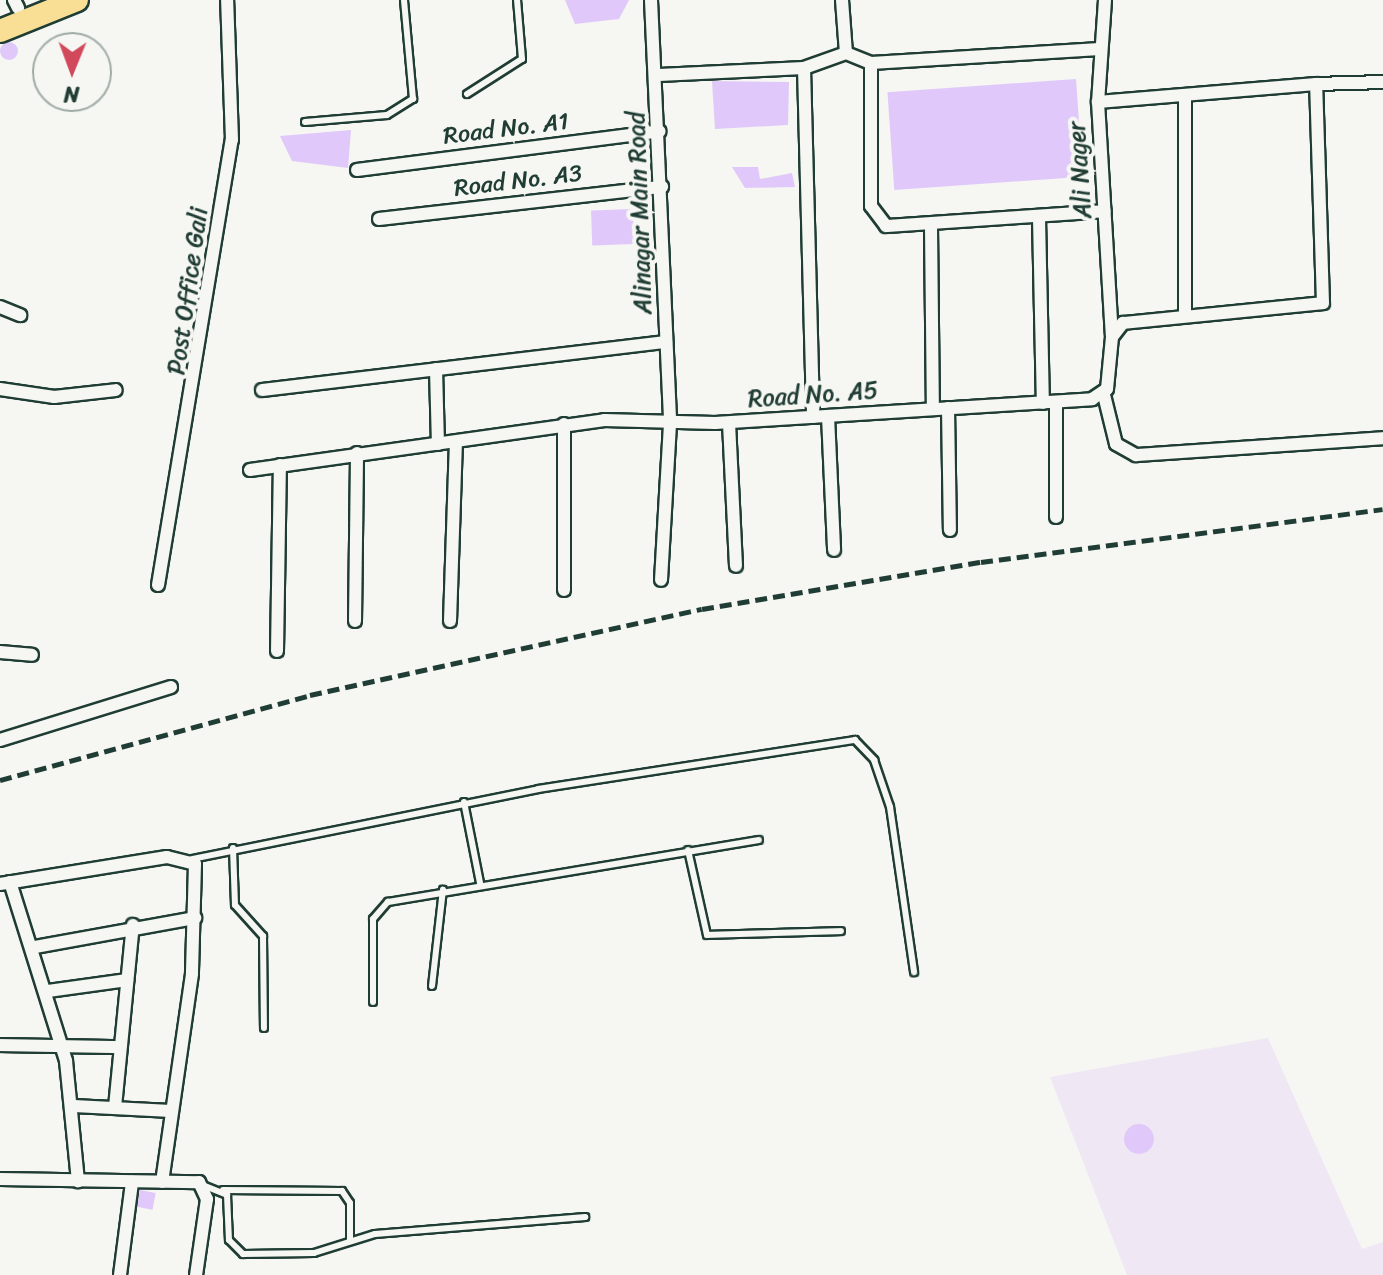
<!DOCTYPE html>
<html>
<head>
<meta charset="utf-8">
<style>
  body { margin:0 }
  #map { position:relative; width:1383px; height:1275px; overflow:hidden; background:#f6f6f2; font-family:Sriracha,sans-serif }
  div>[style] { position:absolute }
  .built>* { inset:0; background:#efe8f4 }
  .building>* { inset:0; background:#e0c9fa; transform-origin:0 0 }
  .round { border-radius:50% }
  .roads { filter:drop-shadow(2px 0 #1f3d34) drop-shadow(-2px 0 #1f3d34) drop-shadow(0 2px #1f3d34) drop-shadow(0 -2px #1f3d34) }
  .service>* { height:6px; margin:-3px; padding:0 3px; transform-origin:3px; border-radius:3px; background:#f6f6f2 }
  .minor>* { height:12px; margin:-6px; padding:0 6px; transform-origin:6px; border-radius:6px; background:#f6f6f2 }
  .trunk>* { height:22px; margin:-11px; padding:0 11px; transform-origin:11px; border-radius:11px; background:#f9df96 }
  .rail>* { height:5px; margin-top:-2.5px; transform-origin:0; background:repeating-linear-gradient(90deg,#1f3d34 0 12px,transparent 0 18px) }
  span { translate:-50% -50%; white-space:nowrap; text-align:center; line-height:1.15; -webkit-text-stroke:8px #f6f6f2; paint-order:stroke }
  .street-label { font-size:24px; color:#1f3d34 }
  .north { position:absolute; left:32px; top:32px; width:80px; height:80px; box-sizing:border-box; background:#f6f6f2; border:2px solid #a0aca6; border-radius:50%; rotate:181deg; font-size:22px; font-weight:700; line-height:32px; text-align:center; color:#1f3d34 }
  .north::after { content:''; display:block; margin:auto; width:28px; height:36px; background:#d1495b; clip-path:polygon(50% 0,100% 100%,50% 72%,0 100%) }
</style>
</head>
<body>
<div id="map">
  <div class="built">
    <i style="clip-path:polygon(1268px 1038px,1362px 1249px,1383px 1242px,1383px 1275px,1127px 1275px,1050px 1077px)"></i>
  </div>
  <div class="building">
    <i style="clip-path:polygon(565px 0,629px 0,619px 19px,575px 24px)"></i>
    <i class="round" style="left:0;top:42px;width:18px;height:18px"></i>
    <i style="left:1076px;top:79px;width:98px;height:189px;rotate:86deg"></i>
    <i style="clip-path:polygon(712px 81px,789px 82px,788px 125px,715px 129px)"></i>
    <i style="clip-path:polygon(351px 130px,348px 168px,292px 161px,280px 136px)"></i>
    <i style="clip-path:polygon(732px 167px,758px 167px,760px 179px,792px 173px,795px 187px,745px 188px)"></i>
    <i style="left:633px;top:209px;width:35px;height:42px;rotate:88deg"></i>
    <i class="round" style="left:1124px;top:1124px;width:30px;height:30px"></i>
    <i style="left:140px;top:1190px;width:16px;height:17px;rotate:11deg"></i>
  </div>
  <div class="roads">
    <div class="service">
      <i style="left:467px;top:94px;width:65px;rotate:-32.5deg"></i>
      <i style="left:522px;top:59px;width:59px;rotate:-94.8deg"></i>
      <i style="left:305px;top:122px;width:82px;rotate:-4.9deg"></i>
      <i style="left:387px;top:115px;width:31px;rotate:-32deg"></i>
      <i style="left:413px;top:99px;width:99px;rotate:-95.2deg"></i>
      <i style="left:464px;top:802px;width:83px;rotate:78.8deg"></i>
      <i style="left:233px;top:848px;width:57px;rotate:88deg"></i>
      <i style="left:235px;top:905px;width:42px;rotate:47.9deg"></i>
      <i style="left:263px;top:936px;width:92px;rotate:89.4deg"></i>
      <i style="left:688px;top:850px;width:87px;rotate:77.4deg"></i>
      <i style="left:707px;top:935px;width:134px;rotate:-1.7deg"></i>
      <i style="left:192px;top:859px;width:353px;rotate:-11.4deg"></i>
      <i style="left:538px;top:789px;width:321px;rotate:-8.8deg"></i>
      <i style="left:855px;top:740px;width:28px;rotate:46deg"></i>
      <i style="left:874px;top:760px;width:50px;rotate:71.2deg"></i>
      <i style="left:890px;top:807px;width:167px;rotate:81.7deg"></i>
      <i style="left:432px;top:986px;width:97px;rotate:-83.5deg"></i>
      <i style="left:373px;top:1002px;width:83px;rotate:-90deg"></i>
      <i style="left:373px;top:919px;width:23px;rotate:-49deg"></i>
      <i style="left:388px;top:902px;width:376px;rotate:-9.5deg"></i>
      <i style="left:205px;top:1186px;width:24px;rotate:22deg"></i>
      <i style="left:227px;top:1195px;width:45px;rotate:87.5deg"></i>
      <i style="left:229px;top:1240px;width:20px;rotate:45deg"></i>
      <i style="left:243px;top:1254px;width:71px;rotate:-0.8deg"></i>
      <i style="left:314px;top:1253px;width:64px;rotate:-17.3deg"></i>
      <i style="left:375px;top:1234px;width:211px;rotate:-4.6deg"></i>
      <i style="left:223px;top:1190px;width:119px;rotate:0.5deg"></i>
      <i style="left:342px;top:1191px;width:14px;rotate:56deg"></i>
      <i style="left:350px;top:1203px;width:38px;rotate:90deg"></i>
    </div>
    <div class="minor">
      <i style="left:14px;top:0;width:9px;rotate:63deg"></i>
      <i style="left:651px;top:0;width:424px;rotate:87.4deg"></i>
      <i style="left:670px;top:424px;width:156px;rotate:93.3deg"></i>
      <i style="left:842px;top:0;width:53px;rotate:85.7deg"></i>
      <i style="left:1105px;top:0;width:102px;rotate:93.9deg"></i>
      <i style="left:1098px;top:102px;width:234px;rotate:86.6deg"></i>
      <i style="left:871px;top:63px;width:143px;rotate:90deg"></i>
      <i style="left:871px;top:206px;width:25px;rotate:53deg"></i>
      <i style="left:886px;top:226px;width:219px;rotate:-3.9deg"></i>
      <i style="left:804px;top:68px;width:349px;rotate:88.5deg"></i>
      <i style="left:659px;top:75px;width:145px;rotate:-2.8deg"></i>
      <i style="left:804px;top:68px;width:45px;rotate:-19.7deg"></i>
      <i style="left:846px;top:53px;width:27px;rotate:22deg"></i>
      <i style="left:871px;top:63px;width:229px;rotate:-3.5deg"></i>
      <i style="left:1316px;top:84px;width:67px;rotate:-1.7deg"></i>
      <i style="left:357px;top:170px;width:305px;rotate:-7.3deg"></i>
      <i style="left:1039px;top:218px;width:185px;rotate:88.8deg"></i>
      <i style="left:379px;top:219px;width:285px;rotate:-6.5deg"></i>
      <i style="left:931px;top:227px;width:181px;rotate:89.4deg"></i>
      <i style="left:0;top:307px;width:22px;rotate:22deg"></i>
      <i style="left:1185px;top:314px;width:215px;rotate:-90deg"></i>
      <i style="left:436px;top:369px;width:75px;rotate:88.5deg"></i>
      <i style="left:0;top:389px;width:55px;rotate:8.4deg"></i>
      <i style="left:54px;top:397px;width:62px;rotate:-6.4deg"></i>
      <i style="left:262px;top:390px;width:407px;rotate:-6.8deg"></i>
      <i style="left:1104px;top:395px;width:50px;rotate:76.2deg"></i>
      <i style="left:1116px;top:444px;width:23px;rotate:29deg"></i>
      <i style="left:1136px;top:455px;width:248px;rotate:-3.9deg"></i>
      <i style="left:948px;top:408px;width:122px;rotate:89.1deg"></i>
      <i style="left:828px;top:416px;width:134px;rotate:87.4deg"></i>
      <i style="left:729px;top:423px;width:143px;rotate:87.2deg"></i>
      <i style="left:250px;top:470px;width:358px;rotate:-8deg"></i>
      <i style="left:604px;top:420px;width:111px;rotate:1.5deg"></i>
      <i style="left:715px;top:423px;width:378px;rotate:-3.6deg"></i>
      <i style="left:1092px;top:399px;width:18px;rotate:-34deg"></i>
      <i style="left:1107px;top:389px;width:52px;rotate:-84.5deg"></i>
      <i style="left:1112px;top:337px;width:18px;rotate:-52deg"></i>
      <i style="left:1123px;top:323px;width:201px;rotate:-5.7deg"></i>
      <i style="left:1323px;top:303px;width:219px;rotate:-91.8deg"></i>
      <i style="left:1316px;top:84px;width:219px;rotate:175.3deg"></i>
      <i style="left:1056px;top:517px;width:115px;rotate:-90deg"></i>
      <i style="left:158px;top:585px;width:451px;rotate:-80.6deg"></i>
      <i style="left:232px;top:140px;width:140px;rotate:-92deg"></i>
      <i style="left:564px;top:590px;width:166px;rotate:-90deg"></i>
      <i style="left:355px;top:621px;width:168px;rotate:-89.3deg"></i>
      <i style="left:450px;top:621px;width:179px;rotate:-88.1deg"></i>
      <i style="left:277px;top:651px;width:186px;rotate:-89.1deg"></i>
      <i style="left:0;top:652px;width:32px;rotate:5deg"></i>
      <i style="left:0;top:740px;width:179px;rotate:-17.2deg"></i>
      <i style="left:10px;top:882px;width:188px;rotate:72.6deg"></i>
      <i style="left:66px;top:1061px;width:121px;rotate:84.3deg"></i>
      <i style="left:0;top:884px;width:169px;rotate:-9.2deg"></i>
      <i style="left:167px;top:857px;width:29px;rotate:14deg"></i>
      <i style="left:195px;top:864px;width:110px;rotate:91.6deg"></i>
      <i style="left:192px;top:974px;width:210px;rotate:98.2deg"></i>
      <i style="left:35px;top:947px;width:163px;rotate:-10.3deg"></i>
      <i style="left:48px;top:991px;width:80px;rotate:-7.9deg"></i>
      <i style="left:0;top:1045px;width:120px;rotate:1deg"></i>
      <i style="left:75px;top:1106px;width:95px;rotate:3deg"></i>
      <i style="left:115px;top:1107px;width:183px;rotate:-84.4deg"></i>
      <i style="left:0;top:1179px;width:199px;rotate:0.9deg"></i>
      <i style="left:199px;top:1182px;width:19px;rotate:65deg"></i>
      <i style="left:207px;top:1199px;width:77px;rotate:98.2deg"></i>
      <i style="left:120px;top:1275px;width:94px;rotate:-82.6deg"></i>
    </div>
    <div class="trunk">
      <i style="left:0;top:31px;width:83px;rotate:-21.9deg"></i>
    </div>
  </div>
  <div class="rail">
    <i style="left:0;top:780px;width:321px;rotate:-15.3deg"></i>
    <i style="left:310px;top:695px;width:401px;rotate:-12.4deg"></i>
    <i style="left:702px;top:609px;width:283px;rotate:-9.6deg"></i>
    <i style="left:981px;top:562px;width:405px;rotate:-7.5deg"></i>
  </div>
  <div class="street-label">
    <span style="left:506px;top:129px;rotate:-7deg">Road No. A1</span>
    <span style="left:1080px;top:170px;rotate:-94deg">Ali Nager</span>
    <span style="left:518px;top:181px;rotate:-7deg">Road No. A3</span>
    <span style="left:640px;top:213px;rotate:-92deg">Alinagar Main Road</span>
    <span style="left:188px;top:291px;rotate:-82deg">Post Office Gali</span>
    <span style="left:813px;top:395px;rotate:-4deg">Road No. A5</span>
  </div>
  <div class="north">N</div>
</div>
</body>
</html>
